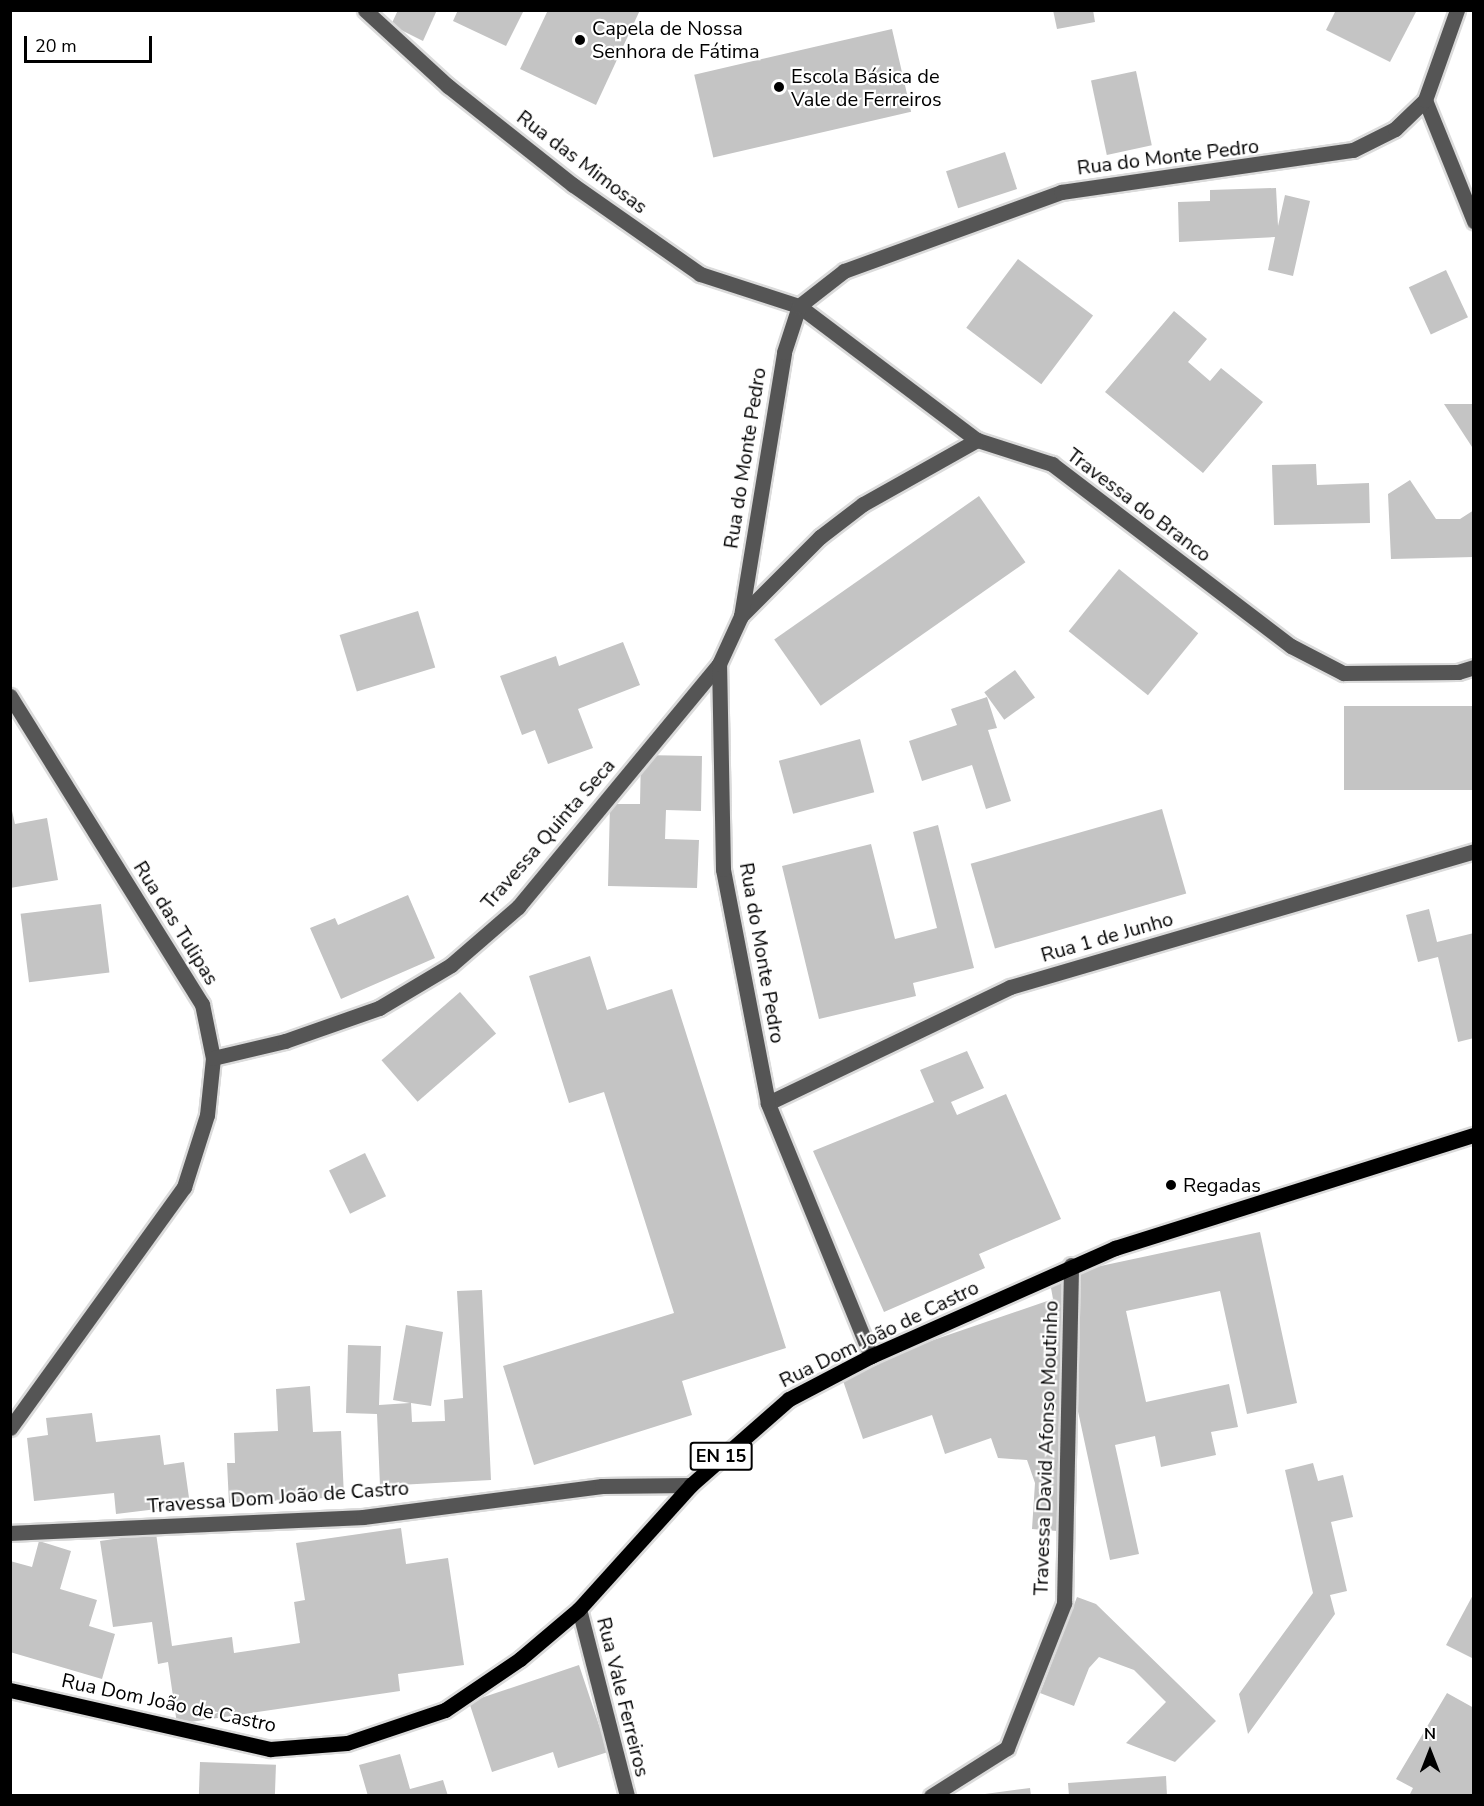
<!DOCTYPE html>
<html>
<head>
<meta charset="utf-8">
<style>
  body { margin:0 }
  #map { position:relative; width:1484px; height:1806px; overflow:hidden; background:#fff; font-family:"Nunito Sans",sans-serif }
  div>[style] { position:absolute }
  .building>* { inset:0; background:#c4c4c4; transform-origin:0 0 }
  .roads { filter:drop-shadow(2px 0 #dbdbdb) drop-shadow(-2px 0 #dbdbdb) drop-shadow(0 2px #dbdbdb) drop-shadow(0 -2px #dbdbdb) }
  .minor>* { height:15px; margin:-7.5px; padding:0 7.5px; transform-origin:7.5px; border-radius:7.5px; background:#555 }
  .major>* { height:15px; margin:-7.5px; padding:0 7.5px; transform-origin:7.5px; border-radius:7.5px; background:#000 }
  .dots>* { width:16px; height:16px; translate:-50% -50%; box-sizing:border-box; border:3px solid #fff; border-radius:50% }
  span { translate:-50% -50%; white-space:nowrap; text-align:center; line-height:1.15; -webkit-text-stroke:4.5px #fff; paint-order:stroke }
  .shield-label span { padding:2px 4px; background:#fff; border:2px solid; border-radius:4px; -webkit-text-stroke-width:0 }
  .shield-label { font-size:18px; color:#000; font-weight:700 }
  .poi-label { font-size:20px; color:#000 }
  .left { translate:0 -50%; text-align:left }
  .street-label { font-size:20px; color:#000 }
  .frame { position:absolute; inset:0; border:12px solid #000; pointer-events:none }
  .north { position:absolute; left:1400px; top:1722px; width:60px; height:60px; -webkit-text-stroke:4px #fff; paint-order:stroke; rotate:0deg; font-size:16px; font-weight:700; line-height:24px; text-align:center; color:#000 }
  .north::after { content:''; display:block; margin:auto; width:21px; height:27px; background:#000; clip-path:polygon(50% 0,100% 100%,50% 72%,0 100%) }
  .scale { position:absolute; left:24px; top:36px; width:128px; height:27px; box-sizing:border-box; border:3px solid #000; border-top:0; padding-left:8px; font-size:18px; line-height:21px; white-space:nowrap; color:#000; -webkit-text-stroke:4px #fff; paint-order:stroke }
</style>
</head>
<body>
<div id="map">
  <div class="building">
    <i style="clip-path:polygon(398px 10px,437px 10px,423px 41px,391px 25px)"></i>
    <i style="clip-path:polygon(458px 10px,524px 10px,506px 46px,453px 21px)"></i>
    <i style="clip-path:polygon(548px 10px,640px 10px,596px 105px,520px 69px)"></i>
    <i style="clip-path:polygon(1053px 10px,1093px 10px,1095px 22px,1057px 29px)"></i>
    <i style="clip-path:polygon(1336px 10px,1417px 10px,1390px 62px,1326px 30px)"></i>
    <i style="left:892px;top:29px;width:85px;height:203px;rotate:77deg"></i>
    <i style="left:1136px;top:71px;width:76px;height:46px;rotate:78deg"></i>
    <i style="left:1005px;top:152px;width:39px;height:62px;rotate:72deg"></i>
    <i style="clip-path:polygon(1276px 188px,1278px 226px,1285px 195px,1310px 201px,1293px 276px,1268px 270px,1275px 237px,1179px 242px,1178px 202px,1210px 201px,1210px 190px)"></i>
    <i style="left:1018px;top:259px;width:94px;height:86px;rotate:37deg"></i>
    <i style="left:1446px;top:270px;width:52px;height:41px;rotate:65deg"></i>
    <i style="clip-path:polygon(1174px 311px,1207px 339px,1188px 362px,1210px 381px,1221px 368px,1263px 402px,1203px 473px,1105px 392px)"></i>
    <i style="clip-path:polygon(1444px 404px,1474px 404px,1474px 450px)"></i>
    <i style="clip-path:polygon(1316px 464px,1317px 485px,1369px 483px,1370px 523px,1274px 525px,1272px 465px)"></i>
    <i style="clip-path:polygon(1410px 480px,1436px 519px,1460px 519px,1474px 510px,1474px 557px,1391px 559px,1388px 494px)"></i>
    <i style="left:979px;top:496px;width:81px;height:250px;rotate:55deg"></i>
    <i style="left:1119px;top:569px;width:102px;height:80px;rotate:39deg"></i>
    <i style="left:418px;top:611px;width:59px;height:82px;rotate:73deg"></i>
    <i style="clip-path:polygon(623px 642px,640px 685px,578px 709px,593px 748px,548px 764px,535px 730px,522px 735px,500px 676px,556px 656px,559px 666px)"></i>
    <i style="left:1015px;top:670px;width:34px;height:38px;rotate:54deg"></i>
    <i style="clip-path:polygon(987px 697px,997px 728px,988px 730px,1011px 801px,986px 809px,972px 765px,922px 781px,909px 741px,957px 725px,951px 709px)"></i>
    <i style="left:1474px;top:706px;width:84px;height:130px;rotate:90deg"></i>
    <i style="left:860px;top:739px;width:55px;height:84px;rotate:75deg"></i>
    <i style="clip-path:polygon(641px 755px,702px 756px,701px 811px,666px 810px,665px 839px,699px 840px,697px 888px,608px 886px,610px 804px,640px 804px)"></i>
    <i style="clip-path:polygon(10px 802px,15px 824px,47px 818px,58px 880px,10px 888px)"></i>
    <i style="left:1162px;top:809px;width:88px;height:199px;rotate:74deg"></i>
    <i style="clip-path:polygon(938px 825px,974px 968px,913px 983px,916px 996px,819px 1019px,782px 866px,871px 844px,895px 939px,937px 928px,913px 832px)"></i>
    <i style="clip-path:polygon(408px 895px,435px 958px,341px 999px,310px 928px,335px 918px,338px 925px)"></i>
    <i style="left:101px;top:904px;width:69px;height:81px;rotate:83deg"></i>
    <i style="clip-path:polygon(1429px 909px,1437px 942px,1474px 933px,1474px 1038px,1458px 1042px,1438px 957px,1418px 962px,1406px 915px)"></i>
    <i style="clip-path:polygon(590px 956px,607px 1010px,672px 989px,786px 1348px,682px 1381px,692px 1415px,534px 1465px,503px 1366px,674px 1313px,604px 1092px,569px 1103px,529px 976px)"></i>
    <i style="left:460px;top:992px;width:55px;height:104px;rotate:49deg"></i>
    <i style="clip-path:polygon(967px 1051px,984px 1088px,951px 1102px,957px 1115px,1006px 1094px,1061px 1219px,979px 1254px,985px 1268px,884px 1312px,813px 1151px,934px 1102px,920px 1070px)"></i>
    <i style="left:365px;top:1153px;width:48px;height:40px;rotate:64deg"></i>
    <i style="clip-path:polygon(1260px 1232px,1297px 1403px,1247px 1414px,1220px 1291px,1126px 1311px,1146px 1402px,1229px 1384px,1238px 1427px,1211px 1432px,1216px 1455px,1161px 1467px,1155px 1436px,1115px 1445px,1139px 1554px,1110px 1560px,1068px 1365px,1057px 1531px,1032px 1529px,1035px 1483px,1027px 1460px,998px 1458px,991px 1438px,945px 1454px,932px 1415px,863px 1439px,840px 1372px,1053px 1299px,1049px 1277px)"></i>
    <i style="clip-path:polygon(482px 1290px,491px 1480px,380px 1486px,377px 1414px,346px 1413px,348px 1345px,381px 1346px,379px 1405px,410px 1403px,393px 1400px,406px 1325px,443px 1332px,431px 1406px,411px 1403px,412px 1422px,445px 1421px,444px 1400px,463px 1398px,457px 1291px)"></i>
    <i style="clip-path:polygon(310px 1386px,313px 1432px,341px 1431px,344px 1497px,229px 1503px,227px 1463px,235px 1463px,234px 1433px,278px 1431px,276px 1389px)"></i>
    <i style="clip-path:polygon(92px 1413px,96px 1442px,160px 1435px,164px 1465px,184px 1462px,190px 1505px,116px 1514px,114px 1493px,34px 1501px,27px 1438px,48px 1435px,46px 1418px)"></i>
    <i style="clip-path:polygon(1313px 1463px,1318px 1481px,1343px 1475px,1353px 1517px,1331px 1522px,1347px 1591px,1330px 1595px,1335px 1614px,1248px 1734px,1239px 1694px,1313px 1593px,1285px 1470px)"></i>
    <i style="clip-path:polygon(401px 1528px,406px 1564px,448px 1558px,464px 1665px,398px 1674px,400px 1691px,177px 1724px,168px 1662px,158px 1664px,152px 1622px,113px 1627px,100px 1541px,156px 1533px,172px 1646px,232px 1637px,234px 1653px,300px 1643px,294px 1602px,305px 1600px,296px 1543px)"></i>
    <i style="clip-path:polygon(39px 1541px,71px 1551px,60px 1589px,97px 1600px,89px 1626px,115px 1634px,102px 1679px,10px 1652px,10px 1561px,32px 1567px)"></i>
    <i style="clip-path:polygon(1474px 1593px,1474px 1659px,1446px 1645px)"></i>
    <i style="clip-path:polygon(1077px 1597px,1096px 1604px,1216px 1721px,1175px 1762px,1126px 1743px,1166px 1702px,1134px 1670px,1099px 1657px,1089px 1668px,1074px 1706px,1040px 1693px)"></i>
    <i style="clip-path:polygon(579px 1665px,608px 1752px,558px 1768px,553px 1752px,492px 1772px,469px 1702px)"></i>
    <i style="clip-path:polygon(1447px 1693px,1474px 1708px,1474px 1796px,1409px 1796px,1413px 1788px,1396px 1779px)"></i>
    <i style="clip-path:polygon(400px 1754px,410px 1789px,443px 1780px,448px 1796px,368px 1796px,359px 1765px)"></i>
    <i style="left:200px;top:1762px;width:76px;height:34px;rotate:2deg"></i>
    <i style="clip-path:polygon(1166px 1776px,1167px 1796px,1069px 1796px,1068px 1783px)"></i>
    <i style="clip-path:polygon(1030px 1788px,1031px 1796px,985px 1796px,985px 1794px)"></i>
  </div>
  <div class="roads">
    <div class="minor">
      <i style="left:365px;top:10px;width:113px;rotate:42.5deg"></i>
      <i style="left:448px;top:86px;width:159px;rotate:38.4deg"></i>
      <i style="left:573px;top:185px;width:155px;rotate:35deg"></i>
      <i style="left:700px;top:274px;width:104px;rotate:17.9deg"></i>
      <i style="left:799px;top:306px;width:223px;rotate:37deg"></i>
      <i style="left:977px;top:440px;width:79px;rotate:17.7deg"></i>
      <i style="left:1052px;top:464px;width:300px;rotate:37.3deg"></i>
      <i style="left:1291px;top:646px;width:59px;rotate:27.4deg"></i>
      <i style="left:1343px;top:673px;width:115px;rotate:-0.5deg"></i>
      <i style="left:1458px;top:672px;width:17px;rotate:-17deg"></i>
      <i style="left:1425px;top:100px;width:131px;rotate:68deg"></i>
      <i style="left:741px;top:616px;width:112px;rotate:-45deg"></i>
      <i style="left:820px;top:537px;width:54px;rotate:-37.5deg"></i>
      <i style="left:863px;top:504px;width:131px;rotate:-29.3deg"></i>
      <i style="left:10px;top:696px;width:363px;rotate:58.1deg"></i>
      <i style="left:202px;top:1004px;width:55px;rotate:78.5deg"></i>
      <i style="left:213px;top:1058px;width:57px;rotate:96deg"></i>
      <i style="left:207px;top:1115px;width:76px;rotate:107.7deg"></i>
      <i style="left:184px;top:1187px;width:297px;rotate:125.8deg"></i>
      <i style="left:213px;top:1058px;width:74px;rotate:-13.3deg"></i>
      <i style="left:285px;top:1041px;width:100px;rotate:-19.3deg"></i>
      <i style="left:379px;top:1008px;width:84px;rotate:-30.8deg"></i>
      <i style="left:451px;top:965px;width:89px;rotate:-40.9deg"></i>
      <i style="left:518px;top:907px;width:315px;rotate:-50.4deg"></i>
      <i style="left:768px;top:1103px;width:268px;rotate:-25.6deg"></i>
      <i style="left:1010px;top:987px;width:484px;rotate:-16.3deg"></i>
      <i style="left:871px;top:1356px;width:273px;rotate:-112.2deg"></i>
      <i style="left:768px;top:1103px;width:238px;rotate:-100.9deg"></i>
      <i style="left:723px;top:869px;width:205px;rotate:-91.1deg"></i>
      <i style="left:719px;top:664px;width:53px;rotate:-65.4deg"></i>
      <i style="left:741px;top:616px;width:267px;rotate:-80.7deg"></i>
      <i style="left:784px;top:352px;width:48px;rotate:-71.9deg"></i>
      <i style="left:799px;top:306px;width:57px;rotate:-37.9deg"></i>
      <i style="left:844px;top:271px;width:231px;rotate:-20deg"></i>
      <i style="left:1061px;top:192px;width:295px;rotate:-8.2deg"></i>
      <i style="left:1353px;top:150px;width:47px;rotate:-26.6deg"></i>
      <i style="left:1395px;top:129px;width:42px;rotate:-44deg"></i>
      <i style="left:1425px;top:100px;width:96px;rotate:-70.4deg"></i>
      <i style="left:10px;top:1533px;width:353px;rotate:-2.6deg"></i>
      <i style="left:363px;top:1517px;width:241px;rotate:-7.4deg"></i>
      <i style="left:602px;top:1486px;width:89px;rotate:-0.6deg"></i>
      <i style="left:579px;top:1609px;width:193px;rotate:75.6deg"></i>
      <i style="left:931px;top:1796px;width:90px;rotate:-32.3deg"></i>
      <i style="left:1007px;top:1748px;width:156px;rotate:-68.5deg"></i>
      <i style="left:1064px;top:1603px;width:338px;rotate:-88.8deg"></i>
    </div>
    <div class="major">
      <i style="left:10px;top:1690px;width:267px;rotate:12.8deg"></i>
      <i style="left:270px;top:1749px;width:77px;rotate:-4.5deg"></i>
      <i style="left:347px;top:1743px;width:103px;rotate:-18.6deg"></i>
      <i style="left:445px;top:1710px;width:91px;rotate:-34.2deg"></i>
      <i style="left:520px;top:1659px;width:77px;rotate:-40.3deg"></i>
      <i style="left:579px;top:1609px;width:167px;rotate:-47.9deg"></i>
      <i style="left:691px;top:1485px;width:130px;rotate:-41.3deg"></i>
      <i style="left:789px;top:1399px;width:93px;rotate:-27.7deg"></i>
      <i style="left:871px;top:1356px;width:267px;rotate:-23.9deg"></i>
      <i style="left:1115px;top:1248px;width:376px;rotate:-17.5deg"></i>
    </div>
  </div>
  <div class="dots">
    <i style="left:580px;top:40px;background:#000"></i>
    <i style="left:779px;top:87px;background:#000"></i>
    <i style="left:1171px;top:1185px;background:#000"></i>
  </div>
  <div class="shield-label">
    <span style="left:721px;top:1456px">EN 15</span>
  </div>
  <div class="poi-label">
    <span class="left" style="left:592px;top:40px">Capela de Nossa<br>Senhora de Fátima</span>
    <span class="left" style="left:791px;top:88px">Escola Básica de<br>Vale de Ferreiros</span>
    <span class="left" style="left:1183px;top:1185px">Regadas</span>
  </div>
  <div class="street-label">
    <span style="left:1168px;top:157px;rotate:-7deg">Rua do Monte Pedro</span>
    <span style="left:582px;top:162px;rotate:37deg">Rua das Mimosas</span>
    <span style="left:745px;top:458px;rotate:-81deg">Rua do Monte Pedro</span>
    <span style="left:1139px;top:505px;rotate:37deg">Travessa do Branco</span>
    <span style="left:548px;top:834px;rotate:-49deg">Travessa Quinta Seca</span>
    <span style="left:176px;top:923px;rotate:58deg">Rua das Tulipas</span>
    <span style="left:1107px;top:937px;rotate:-16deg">Rua 1 de Junho</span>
    <span style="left:762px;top:953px;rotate:80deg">Rua do Monte Pedro</span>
    <span style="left:879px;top:1334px;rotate:-26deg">Rua Dom João de Castro</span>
    <span style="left:1046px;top:1448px;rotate:-88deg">Travessa David Afonso Moutinho</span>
    <span style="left:278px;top:1497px;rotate:-4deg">Travessa Dom João de Castro</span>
    <span style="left:623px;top:1697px;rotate:76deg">Rua Vale Ferreiros</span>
    <span style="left:169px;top:1703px;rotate:12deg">Rua Dom João de Castro</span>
  </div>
  <div class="frame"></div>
  <div class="north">N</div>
  <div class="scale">20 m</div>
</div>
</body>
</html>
